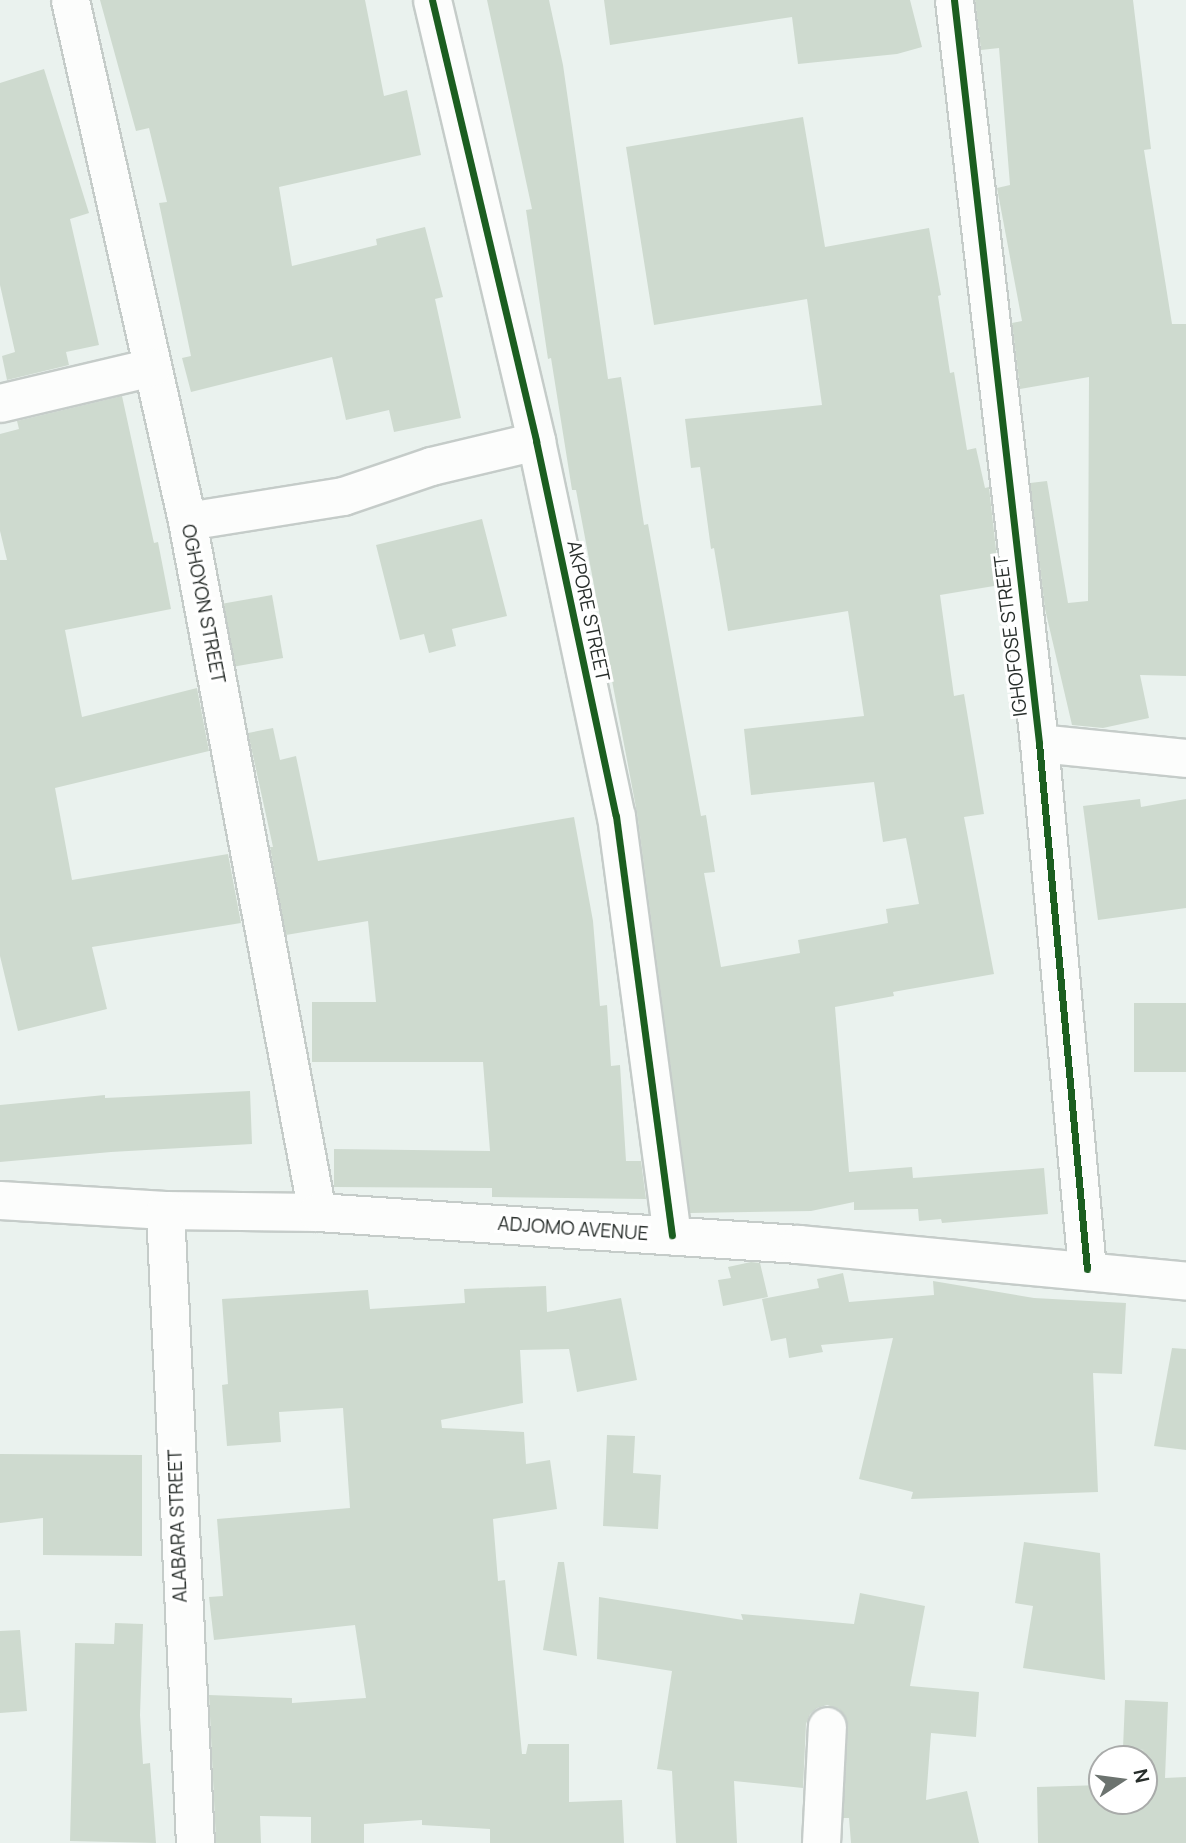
<!DOCTYPE html>
<html>
<head>
<meta charset="utf-8">
<style>
  body { margin:0 }
  #map { position:relative; width:1186px; height:1843px; overflow:hidden; background:#eaf2ee; font-family:Manrope,sans-serif }
  div>[style] { position:absolute }
  .building>* { inset:0; background:#cedacf; transform-origin:0 0 }
  .roads { filter:drop-shadow(2px 0 #c5ccc9) drop-shadow(-2px 0 #c5ccc9) drop-shadow(0 2px #c5ccc9) drop-shadow(0 -2px #c5ccc9) }
  .street>* { height:37px; margin:-18.5px; padding:0 18.5px; transform-origin:18.5px; border-radius:18.5px; background:#fcfdfc }
  .cycleway>* { height:7px; margin:-3.5px; padding:0 3.5px; transform-origin:3.5px; border-radius:3.5px; background:#1b5e20 }
  span { translate:-50% -50%; white-space:nowrap; text-align:center; line-height:1.15; -webkit-text-stroke:6px #fff; paint-order:stroke }
  .street-label { font-size:19px; color:#282e2b }
  .north { position:absolute; left:1088px; top:1745px; width:70px; height:70px; box-sizing:border-box; background:#fff; border:2px solid #a9abaa; border-radius:50%; rotate:77deg; font-size:19px; font-weight:700; line-height:28px; text-align:center; color:#282e2b }
  .north::after { content:''; display:block; margin:auto; width:24px; height:32px; background:#6c736f; clip-path:polygon(50% 0,100% 100%,50% 72%,0 100%) }
</style>
</head>
<body>
<div id="map">
  <div class="building">
    <i style="clip-path:polygon(100px 0,365px 0,384px 96px,407px 90px,421px 155px,279px 187px,292px 266px,377px 245px,376px 239px,425px 227px,443px 297px,435px 299px,461px 418px,394px 432px,389px 410px,346px 420px,332px 357px,191px 392px,182px 358px,191px 356px,159px 203px,167px 202px,149px 128px,136px 131px)"></i>
    <i style="clip-path:polygon(487px 0,549px 0,563px 65px,608px 379px,621px 377px,644px 525px,648px 524px,701px 816px,706px 815px,715px 872px,704px 873px,721px 967px,800px 953px,798px 940px,888px 923px,886px 909px,919px 904px,906px 838px,883px 842px,874px 782px,751px 795px,744px 729px,864px 716px,848px 611px,728px 631px,714px 548px,711px 549px,700px 467px,691px 468px,685px 419px,822px 405px,807px 299px,654px 325px,626px 147px,803px 117px,825px 247px,929px 228px,941px 295px,938px 296px,950px 373px,954px 372px,967px 450px,976px 448px,985px 488px,989px 487px,1000px 585px,940px 595px,954px 696px,964px 694px,984px 814px,964px 817px,994px 974px,893px 992px,894px 996px,835px 1007px,849px 1172px,912px 1167px,913px 1178px,1044px 1168px,1048px 1214px,942px 1223px,941px 1219px,919px 1221px,918px 1209px,854px 1210px,854px 1202px,811px 1211px,690px 1213px,637px 813px,576px 490px,572px 490px,551px 358px,548px 359px,526px 210px,532px 209px)"></i>
    <i style="clip-path:polygon(604px 0,910px 0,922px 47px,897px 54px,798px 64px,792px 17px,610px 45px)"></i>
    <i style="clip-path:polygon(975px 0,1133px 0,1151px 149px,1144px 150px,1172px 324px,1186px 324px,1186px 676px,1140px 675px,1149px 718px,1103px 728px,1072px 725px,1045px 609px,1030px 483px,1047px 481px,1068px 603px,1088px 601px,1089px 377px,1020px 389px,1012px 323px,1022px 321px,997px 188px,1010px 185px,999px 48px,981px 50px)"></i>
    <i style="clip-path:polygon(44px 69px,89px 213px,70px 219px,99px 345px,66px 352px,69px 365px,7px 380px,2px 356px,15px 352px,0 285px,0 83px)"></i>
    <i style="clip-path:polygon(122px 396px,154px 543px,158px 542px,171px 609px,65px 630px,82px 717px,197px 688px,209px 751px,55px 788px,72px 880px,228px 854px,241px 923px,92px 947px,107px 1009px,18px 1031px,0 956px,0 560px,7px 560px,0 531px,0 434px,19px 429px,17px 421px)"></i>
    <i style="clip-path:polygon(482px 519px,507px 616px,452px 629px,456px 646px,429px 653px,424px 634px,400px 640px,376px 545px)"></i>
    <i style="left:272px;top:595px;width:64px;height:49px;rotate:80deg"></i>
    <i style="clip-path:polygon(273px 728px,280px 760px,296px 756px,318px 861px,574px 817px,593px 921px,600px 1006px,607px 1005px,611px 1066px,620px 1065px,626px 1161px,641px 1161px,646px 1199px,492px 1197px,492px 1188px,334px 1187px,334px 1149px,490px 1151px,483px 1062px,312px 1062px,312px 1002px,376px 1002px,368px 921px,286px 935px,270px 847px,273px 847px,248px 733px)"></i>
    <i style="clip-path:polygon(1140px 799px,1141px 807px,1186px 799px,1186px 908px,1098px 920px,1083px 806px)"></i>
    <i style="left:1186px;top:1003px;width:69px;height:52px;rotate:90deg"></i>
    <i style="clip-path:polygon(250px 1091px,252px 1144px,111px 1152px,0 1162px,0 1105px,105px 1095px,105px 1098px)"></i>
    <i style="clip-path:polygon(751px 1262px,760px 1263px,768px 1297px,723px 1306px,718px 1280px,731px 1278px,728px 1267px)"></i>
    <i style="clip-path:polygon(843px 1273px,849px 1302px,934px 1295px,933px 1281px,1034px 1298px,1126px 1303px,1122px 1374px,1093px 1373px,1098px 1492px,911px 1499px,913px 1492px,859px 1479px,893px 1338px,821px 1345px,823px 1352px,789px 1358px,786px 1338px,771px 1341px,762px 1299px,819px 1288px,817px 1279px)"></i>
    <i style="clip-path:polygon(546px 1286px,547px 1312px,621px 1298px,637px 1380px,577px 1392px,569px 1349px,520px 1350px,523px 1403px,441px 1420px,442px 1428px,524px 1432px,526px 1464px,550px 1460px,557px 1509px,493px 1519px,498px 1581px,505px 1580px,522px 1754px,526px 1754px,528px 1744px,569px 1744px,569px 1802px,622px 1800px,624px 1843px,490px 1843px,490px 1829px,422px 1825px,422px 1820px,364px 1824px,364px 1843px,311px 1843px,311px 1817px,260px 1816px,261px 1843px,216px 1843px,209px 1695px,292px 1698px,292px 1703px,366px 1698px,355px 1625px,214px 1640px,209px 1597px,223px 1596px,217px 1519px,350px 1508px,343px 1408px,279px 1412px,281px 1442px,227px 1446px,222px 1385px,228px 1384px,222px 1299px,368px 1290px,370px 1309px,465px 1303px,464px 1289px)"></i>
    <i style="clip-path:polygon(1172px 1348px,1186px 1349px,1186px 1450px,1154px 1446px)"></i>
    <i style="clip-path:polygon(607px 1435px,635px 1436px,633px 1473px,661px 1475px,658px 1529px,603px 1526px)"></i>
    <i style="clip-path:polygon(0 1454px,142px 1455px,142px 1556px,43px 1555px,43px 1518px,0 1523px)"></i>
    <i style="clip-path:polygon(1024px 1542px,1100px 1553px,1105px 1680px,1023px 1668px,1033px 1606px,1015px 1603px)"></i>
    <i style="clip-path:polygon(558px 1562px,564px 1562px,577px 1656px,543px 1650px)"></i>
    <i style="clip-path:polygon(860px 1593px,925px 1606px,910px 1686px,979px 1692px,976px 1737px,931px 1733px,926px 1800px,967px 1791px,979px 1843px,851px 1843px,849px 1818px,843px 1818px,848px 1726px,845px 1716px,839px 1709px,827px 1705px,817px 1708px,810px 1714px,806px 1724px,803px 1788px,734px 1781px,737px 1843px,676px 1843px,672px 1771px,657px 1769px,672px 1671px,597px 1659px,599px 1597px,743px 1620px,741px 1614px,854px 1624px)"></i>
    <i style="clip-path:polygon(115px 1623px,143px 1624px,140px 1715px,143px 1764px,150px 1763px,156px 1843px,70px 1841px,75px 1643px,114px 1644px)"></i>
    <i style="clip-path:polygon(20px 1630px,27px 1711px,0 1713px,0 1631px)"></i>
    <i style="clip-path:polygon(1125px 1700px,1168px 1702px,1165px 1778px,1186px 1777px,1186px 1843px,1038px 1843px,1037px 1787px,1102px 1785px,1102px 1801px,1144px 1801px,1144px 1759px,1123px 1759px,1123px 1755px,1144px 1750px,1123px 1748px)"></i>
  </div>
  <div class="roads">
    <div class="street">
      <i style="left:70px;top:0;width:534px;rotate:77.34deg"></i>
      <i style="left:187px;top:521px;width:703px;rotate:79.35deg"></i>
      <i style="left:432px;top:0;width:453px;rotate:76.7deg"></i>
      <i style="left:536px;top:441px;width:383px;rotate:78deg"></i>
      <i style="left:616px;top:816px;width:423px;rotate:82.4deg"></i>
      <i style="left:954px;top:0;width:748px;rotate:83.47deg"></i>
      <i style="left:1039px;top:743px;width:528px;rotate:84.79deg"></i>
      <i style="left:0;top:403px;width:156px;rotate:-13.3deg"></i>
      <i style="left:187px;top:521px;width:158px;rotate:-9.1deg"></i>
      <i style="left:343px;top:496px;width:93px;rotate:-18.8deg"></i>
      <i style="left:431px;top:466px;width:108px;rotate:-13.4deg"></i>
      <i style="left:1039px;top:743px;width:148px;rotate:5.8deg"></i>
      <i style="left:0;top:1200px;width:165px;rotate:3.5deg"></i>
      <i style="left:165px;top:1210px;width:152px;rotate:0.8deg"></i>
      <i style="left:317px;top:1212px;width:482px;rotate:3.8deg"></i>
      <i style="left:798px;top:1244px;width:390px;rotate:5.4deg"></i>
      <i style="left:165px;top:1210px;width:634px;rotate:87.29deg"></i>
      <i style="left:821px;top:1843px;width:117px;rotate:-87.1deg"></i>
    </div>
  </div>
  <div class="cycleway">
    <i style="left:432px;top:0;width:453px;rotate:76.7deg"></i>
    <i style="left:536px;top:441px;width:383px;rotate:78deg"></i>
    <i style="left:616px;top:816px;width:423px;rotate:82.4deg"></i>
    <i style="left:954px;top:0;width:748px;rotate:83.47deg"></i>
    <i style="left:1039px;top:743px;width:528px;rotate:84.79deg"></i>
  </div>
  <div class="street-label">
    <span style="left:203px;top:604px;rotate:79deg">OGHOYON STREET</span>
    <span style="left:588px;top:611px;rotate:78deg">AKPORE STREET</span>
    <span style="left:1011px;top:636px;rotate:-97deg">IGHOFOSE STREET</span>
    <span style="left:573px;top:1229px;rotate:4deg">ADJOMO AVENUE</span>
    <span style="left:178px;top:1526px;rotate:-92deg">ALABARA STREET</span>
  </div>
  <div class="north">N</div>
</div>
</body>
</html>
